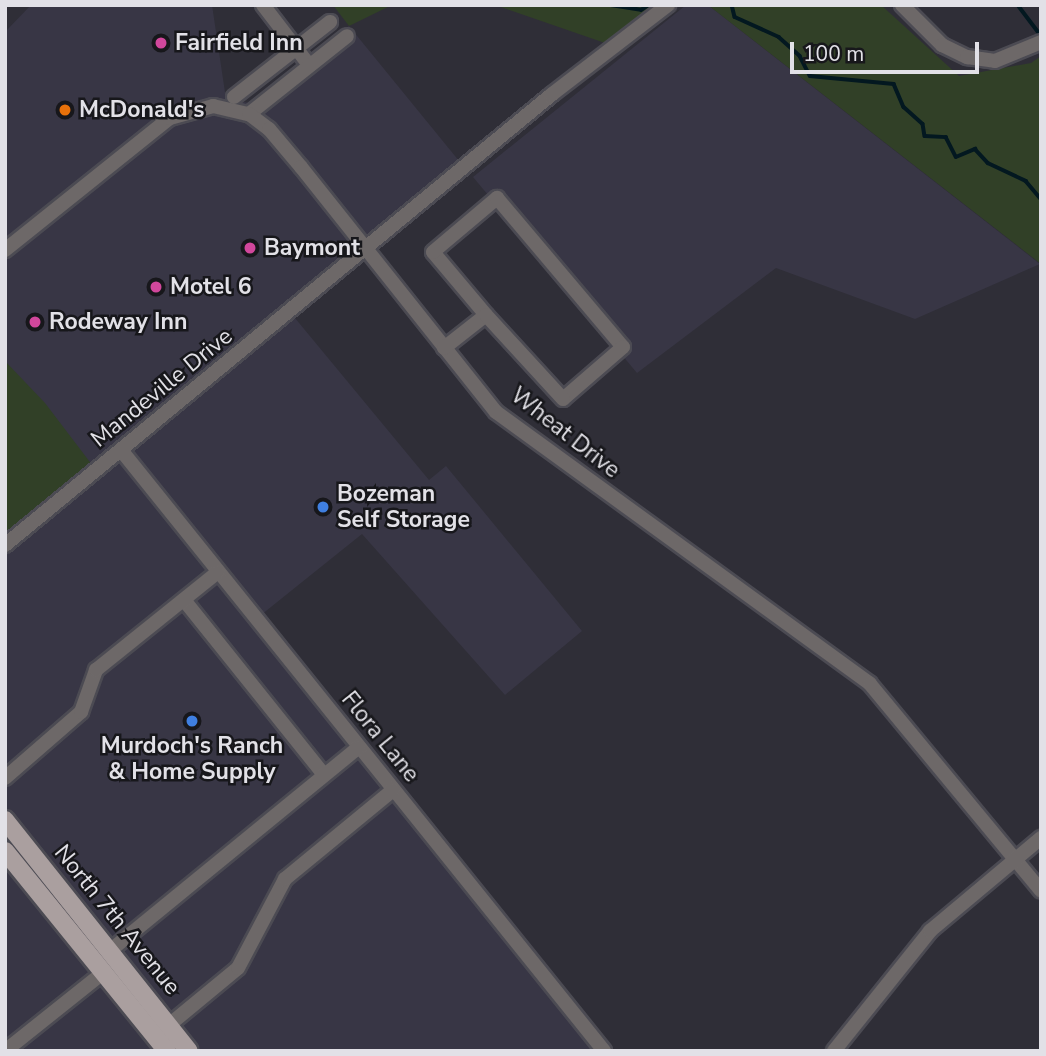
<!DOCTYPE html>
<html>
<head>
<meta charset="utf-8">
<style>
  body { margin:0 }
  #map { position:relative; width:1046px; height:1056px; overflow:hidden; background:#2f2e37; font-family:"Nunito Sans",sans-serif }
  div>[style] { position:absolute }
  .built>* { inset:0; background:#383645 }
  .green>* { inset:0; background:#314027 }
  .stream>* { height:3.5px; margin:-1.75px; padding:0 1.75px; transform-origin:1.75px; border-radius:1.75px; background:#031820 }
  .roads { filter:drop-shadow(2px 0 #4c4b53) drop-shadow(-2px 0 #4c4b53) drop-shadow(0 2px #4c4b53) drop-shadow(0 -2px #4c4b53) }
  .minor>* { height:14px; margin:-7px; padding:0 7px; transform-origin:7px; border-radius:7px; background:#6d6868 }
  .major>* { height:18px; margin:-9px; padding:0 9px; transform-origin:9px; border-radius:9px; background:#aa9f9f }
  .dots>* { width:19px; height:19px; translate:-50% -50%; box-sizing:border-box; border:4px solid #17171b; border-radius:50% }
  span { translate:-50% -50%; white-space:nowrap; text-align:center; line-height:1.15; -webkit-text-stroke:5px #17171b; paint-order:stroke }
  .poi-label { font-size:23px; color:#e2e1e7; font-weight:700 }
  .left { translate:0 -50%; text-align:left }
  .street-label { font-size:23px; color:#e2e1e7 }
  .frame { position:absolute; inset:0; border:7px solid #e2e1e7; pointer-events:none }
  .scale { position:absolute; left:790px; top:42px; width:189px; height:32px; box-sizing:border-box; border:4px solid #e2e1e7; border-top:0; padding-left:9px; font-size:21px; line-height:24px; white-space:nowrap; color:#e2e1e7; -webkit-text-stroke:5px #17171b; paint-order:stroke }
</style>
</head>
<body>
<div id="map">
  <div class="built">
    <i style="clip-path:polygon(31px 5px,212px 5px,226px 99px,250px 103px,349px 26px,464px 167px,290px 312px,429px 480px,446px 466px,582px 631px,505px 695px,362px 534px,256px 619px,600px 1051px,188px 1051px,5px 818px,5px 545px,19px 379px,5px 361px,5px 32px)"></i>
    <i style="clip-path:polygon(686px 5px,708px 5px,1040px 264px,915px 319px,776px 268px,637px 373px,473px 177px)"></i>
    <i style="clip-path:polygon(5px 852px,165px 1051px,5px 1051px)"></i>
  </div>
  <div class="green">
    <i style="clip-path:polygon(333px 5px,392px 5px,349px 26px)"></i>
    <i style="clip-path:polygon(495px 5px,655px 5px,605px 43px)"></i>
    <i style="clip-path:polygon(708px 5px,881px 5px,959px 76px,1031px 63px,1041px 56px,1041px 264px)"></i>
    <i style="clip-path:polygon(5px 361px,45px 403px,96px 470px,5px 545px)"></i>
  </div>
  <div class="stream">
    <i style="left:611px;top:5px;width:30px;rotate:9deg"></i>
    <i style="left:641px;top:10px;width:9px;rotate:-32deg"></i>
    <i style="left:732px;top:5px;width:12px;rotate:76deg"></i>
    <i style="left:735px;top:17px;width:48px;rotate:24.4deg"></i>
    <i style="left:779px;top:37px;width:28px;rotate:42deg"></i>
    <i style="left:800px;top:56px;width:22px;rotate:63deg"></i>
    <i style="left:810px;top:76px;width:84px;rotate:5.4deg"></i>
    <i style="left:894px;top:84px;width:25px;rotate:67deg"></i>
    <i style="left:904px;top:107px;width:25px;rotate:42deg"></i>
    <i style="left:923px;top:124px;width:12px;rotate:81deg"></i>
    <i style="left:925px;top:136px;width:21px;rotate:3deg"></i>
    <i style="left:946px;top:137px;width:22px;rotate:63deg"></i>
    <i style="left:956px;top:157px;width:21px;rotate:-23deg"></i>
    <i style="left:975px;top:149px;width:19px;rotate:47deg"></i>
    <i style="left:988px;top:163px;width:42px;rotate:25.3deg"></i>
    <i style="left:1026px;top:181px;width:23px;rotate:50deg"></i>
    <i style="left:1018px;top:5px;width:36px;rotate:53deg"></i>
  </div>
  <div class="roads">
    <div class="minor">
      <i style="left:263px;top:5px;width:76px;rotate:52.5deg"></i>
      <i style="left:902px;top:5px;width:57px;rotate:45deg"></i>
      <i style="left:942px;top:45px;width:28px;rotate:26deg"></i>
      <i style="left:967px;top:57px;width:28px;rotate:8deg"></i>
      <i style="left:995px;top:61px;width:50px;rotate:-22.4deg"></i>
      <i style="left:234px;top:97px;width:122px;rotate:-38deg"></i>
      <i style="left:249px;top:114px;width:125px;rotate:-38.5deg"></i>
      <i style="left:5px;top:250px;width:211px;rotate:-38.7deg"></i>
      <i style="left:170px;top:118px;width:45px;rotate:-15.6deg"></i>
      <i style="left:213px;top:106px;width:37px;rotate:13deg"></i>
      <i style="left:249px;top:114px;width:25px;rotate:37deg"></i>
      <i style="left:269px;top:129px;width:50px;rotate:49.9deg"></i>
      <i style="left:301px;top:167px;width:313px;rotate:51.5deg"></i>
      <i style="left:496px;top:412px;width:462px;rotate:36deg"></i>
      <i style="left:870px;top:684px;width:268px;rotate:50.4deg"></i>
      <i style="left:444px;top:348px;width:53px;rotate:-38.2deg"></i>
      <i style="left:486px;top:315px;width:82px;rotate:-130.1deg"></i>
      <i style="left:433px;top:252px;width:84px;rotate:-40.2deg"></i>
      <i style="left:497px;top:198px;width:195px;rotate:49.8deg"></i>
      <i style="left:623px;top:347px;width:79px;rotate:139.1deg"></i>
      <i style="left:563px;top:399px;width:114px;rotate:-132.5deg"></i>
      <i style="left:121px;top:450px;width:771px;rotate:51.21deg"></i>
      <i style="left:5px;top:545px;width:708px;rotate:-39.49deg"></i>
      <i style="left:551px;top:95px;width:148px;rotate:-37.6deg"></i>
      <i style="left:184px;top:600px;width:224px;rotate:51.3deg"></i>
      <i style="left:5px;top:778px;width:101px;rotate:-41deg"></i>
      <i style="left:81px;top:712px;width:45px;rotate:-70.3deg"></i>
      <i style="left:96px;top:670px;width:156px;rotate:-38.8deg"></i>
      <i style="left:111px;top:950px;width:320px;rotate:-39.3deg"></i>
      <i style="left:169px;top:1025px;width:89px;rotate:-39.6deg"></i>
      <i style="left:238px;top:968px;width:101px;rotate:-62.2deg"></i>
      <i style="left:285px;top:879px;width:140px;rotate:-39.5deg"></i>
      <i style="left:5px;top:1051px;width:127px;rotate:-38.6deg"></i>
      <i style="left:834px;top:1051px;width:154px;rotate:-51.3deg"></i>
      <i style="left:930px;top:931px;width:145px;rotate:-40deg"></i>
    </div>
    <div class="major">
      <i style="left:5px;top:820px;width:295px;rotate:51.5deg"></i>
      <i style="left:5px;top:851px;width:257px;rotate:51deg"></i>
    </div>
  </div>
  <div class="dots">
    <i style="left:161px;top:43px;background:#d1479c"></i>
    <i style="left:65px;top:110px;background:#e8710a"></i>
    <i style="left:250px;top:248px;background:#d1479c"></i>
    <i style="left:156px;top:287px;background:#d1479c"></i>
    <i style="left:35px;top:322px;background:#d1479c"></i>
    <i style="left:323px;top:507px;background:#3f7fe0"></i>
    <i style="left:192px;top:721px;background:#3f7fe0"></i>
  </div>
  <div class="poi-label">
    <span class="left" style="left:175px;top:43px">Fairfield Inn</span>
    <span class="left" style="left:79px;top:110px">McDonald's</span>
    <span class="left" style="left:264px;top:248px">Baymont</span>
    <span class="left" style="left:170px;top:287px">Motel 6</span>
    <span class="left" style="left:49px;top:322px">Rodeway Inn</span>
    <span class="left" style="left:337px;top:507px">Bozeman<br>Self Storage</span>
    <span style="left:192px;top:759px">Murdoch's Ranch<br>&amp; Home Supply</span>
  </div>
  <div class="street-label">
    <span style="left:162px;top:388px;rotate:-39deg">Mandeville Drive</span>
    <span style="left:565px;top:433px;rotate:38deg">Wheat Drive</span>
    <span style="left:380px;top:737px;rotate:51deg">Flora Lane</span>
    <span style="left:117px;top:920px;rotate:51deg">North 7th Avenue</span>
  </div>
  <div class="frame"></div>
  <div class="scale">100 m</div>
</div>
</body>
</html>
